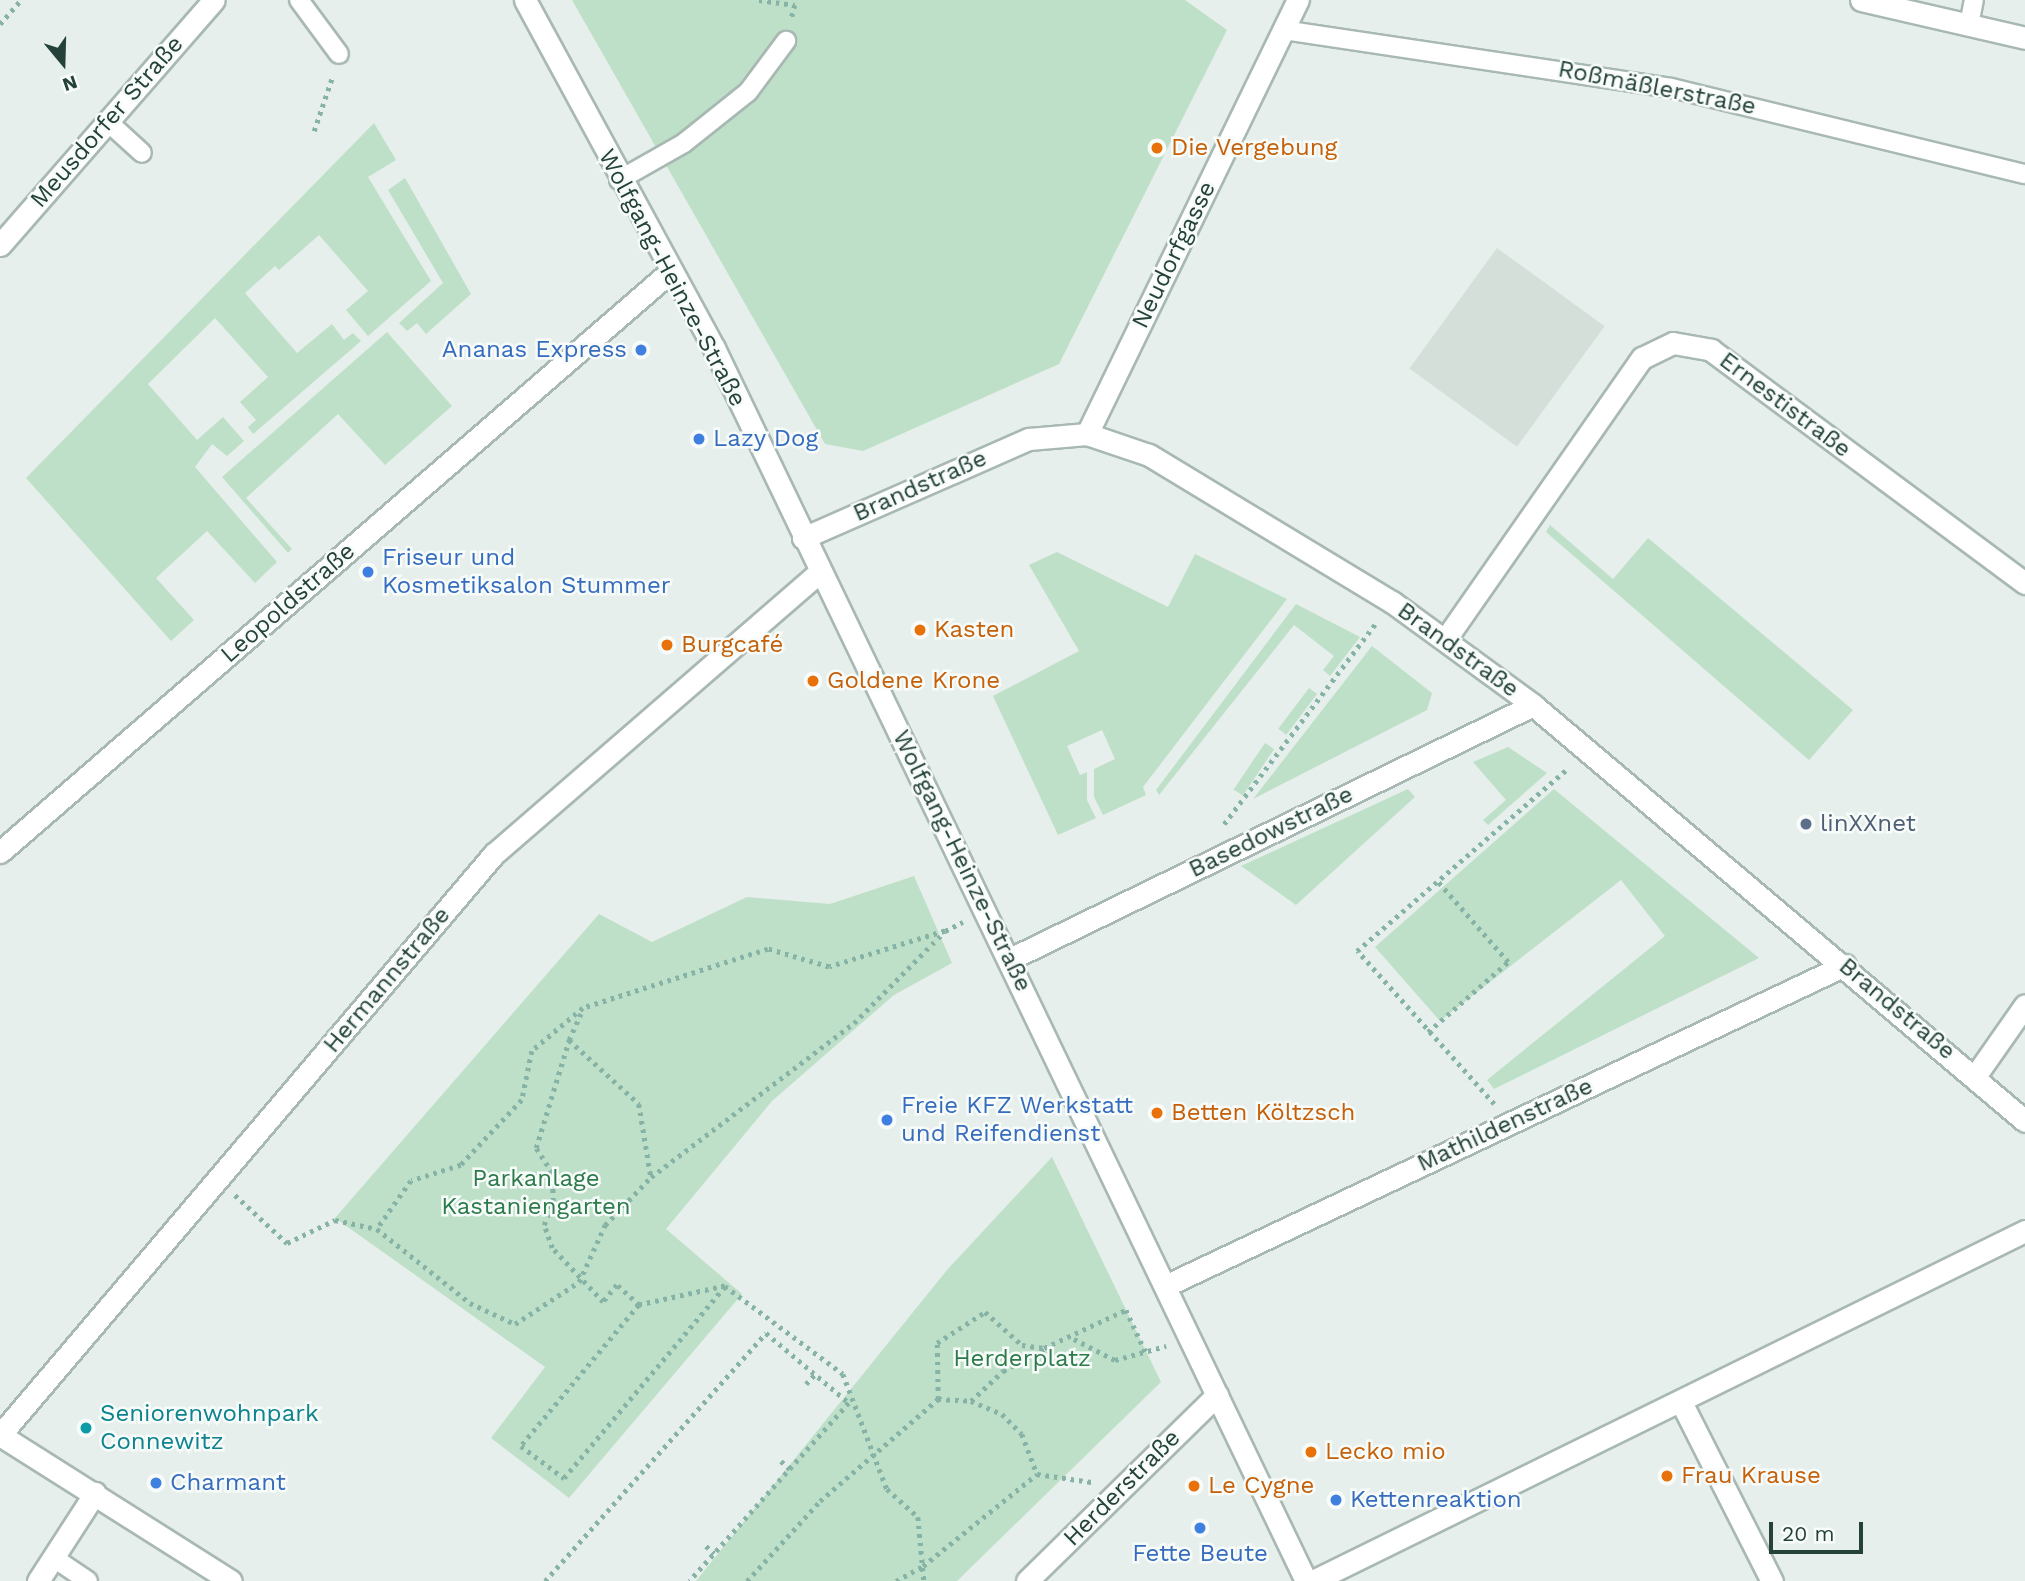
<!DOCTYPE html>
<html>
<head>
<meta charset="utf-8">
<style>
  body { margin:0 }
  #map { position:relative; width:2025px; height:1581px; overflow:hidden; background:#e6efeb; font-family:"Work Sans",sans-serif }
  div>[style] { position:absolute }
  .built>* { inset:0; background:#d4dfda; transform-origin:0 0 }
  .green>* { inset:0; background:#bfe0c8; transform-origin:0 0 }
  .path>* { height:4.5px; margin-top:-2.25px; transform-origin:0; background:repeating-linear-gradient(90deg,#86b3a5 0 3.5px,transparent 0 8.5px) }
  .roads { filter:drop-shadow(2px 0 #a8b8b2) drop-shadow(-2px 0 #a8b8b2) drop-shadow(0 2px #a8b8b2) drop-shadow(0 -2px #a8b8b2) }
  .lane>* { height:18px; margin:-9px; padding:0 9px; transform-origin:9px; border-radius:9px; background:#fff }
  .street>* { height:21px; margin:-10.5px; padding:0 10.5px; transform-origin:10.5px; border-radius:10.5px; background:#fff }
  .secondary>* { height:21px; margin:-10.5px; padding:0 10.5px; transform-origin:10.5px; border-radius:10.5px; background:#fff }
  .dots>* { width:19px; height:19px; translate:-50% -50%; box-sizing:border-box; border:4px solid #f7fbf9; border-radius:50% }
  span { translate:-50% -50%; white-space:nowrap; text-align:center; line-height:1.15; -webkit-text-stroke:5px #f7fbf9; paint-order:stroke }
  .street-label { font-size:24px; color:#24423a }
  .food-label { font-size:24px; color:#c56008 }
  .left { translate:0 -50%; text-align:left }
  .shop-label { font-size:24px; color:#366cbe }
  .right { translate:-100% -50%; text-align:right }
  .service-label { font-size:24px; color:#4e5e75 }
  .park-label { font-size:24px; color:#2d7a4b }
  .culture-label { font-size:24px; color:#0d838f }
  .north { position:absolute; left:28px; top:28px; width:70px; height:70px; -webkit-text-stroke:5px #f7fbf9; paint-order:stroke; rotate:161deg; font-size:19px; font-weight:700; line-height:28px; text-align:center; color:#24423a }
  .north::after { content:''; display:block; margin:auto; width:24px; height:32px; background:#24423a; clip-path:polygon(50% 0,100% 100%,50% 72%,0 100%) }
  .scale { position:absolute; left:1769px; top:1522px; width:94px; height:32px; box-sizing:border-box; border:4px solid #24423a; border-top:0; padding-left:9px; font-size:21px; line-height:24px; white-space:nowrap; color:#24423a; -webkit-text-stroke:5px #f7fbf9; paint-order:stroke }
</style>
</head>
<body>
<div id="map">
  <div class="built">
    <i style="left:1497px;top:248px;width:133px;height:149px;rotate:36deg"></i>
  </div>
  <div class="green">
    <i style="clip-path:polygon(572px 0,1185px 0,1227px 30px,1059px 364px,863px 451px,825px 444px)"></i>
    <i style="clip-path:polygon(374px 123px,396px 160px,368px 177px,431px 281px,368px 336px,346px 310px,368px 291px,319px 235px,279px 270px,275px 266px,245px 293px,297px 353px,332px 324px,344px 340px,353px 333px,361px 341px,253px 434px,248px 427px,256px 420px,240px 402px,268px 377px,215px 318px,148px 384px,197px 440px,223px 417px,244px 441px,227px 456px,212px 444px,195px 467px,277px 562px,255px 583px,207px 531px,156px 578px,194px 620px,171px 641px,26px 478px)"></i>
    <i style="clip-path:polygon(405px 178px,471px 294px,426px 334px,417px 323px,407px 331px,399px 323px,443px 283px,388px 190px)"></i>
    <i style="clip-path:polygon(387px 332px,452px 406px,385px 465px,338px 414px,246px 498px,292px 549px,288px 553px,222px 477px)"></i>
    <i style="clip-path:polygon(1550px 525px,1613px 579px,1648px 538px,1853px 710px,1809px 760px,1546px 532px)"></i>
    <i style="clip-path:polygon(1057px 552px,1168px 607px,1195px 554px,1287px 599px,1143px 787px,1146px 795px,1103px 815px,1094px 797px,1094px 769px,1115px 759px,1102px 730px,1067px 746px,1080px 775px,1087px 772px,1087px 800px,1096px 818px,1058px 835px,993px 696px,1079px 651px,1029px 565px)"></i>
    <i style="clip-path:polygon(1296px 604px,1360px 637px,1330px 676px,1323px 670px,1334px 656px,1294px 625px,1159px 795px,1156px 790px)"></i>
    <i style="clip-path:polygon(1372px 646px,1432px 693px,1427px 710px,1253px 799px)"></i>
    <i style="left:1309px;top:688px;width:10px;height:51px;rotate:37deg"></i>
    <i style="left:1265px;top:743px;width:11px;height:56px;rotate:34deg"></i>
    <i style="clip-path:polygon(1508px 747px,1547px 773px,1488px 825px,1483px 820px,1506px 800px,1473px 762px)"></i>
    <i style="clip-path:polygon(1408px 789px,1415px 797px,1296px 905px,1241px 866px)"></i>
    <i style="clip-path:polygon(1554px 789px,1759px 958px,1494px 1089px,1487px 1080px,1665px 936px,1621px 880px,1440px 1021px,1375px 947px)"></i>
    <i style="clip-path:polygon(914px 876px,952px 963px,894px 995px,772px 1101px,666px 1229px,742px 1294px,569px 1498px,491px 1438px,545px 1367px,335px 1218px,599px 914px,652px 942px,747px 897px,830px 904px)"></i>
    <i style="clip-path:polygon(1052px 1157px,1161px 1382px,957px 1581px,696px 1581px,947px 1270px)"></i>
  </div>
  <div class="path">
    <i style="left:759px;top:0;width:36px;rotate:8deg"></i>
    <i style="left:795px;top:5px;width:16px;rotate:105deg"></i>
    <i style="left:0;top:24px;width:32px;rotate:-49deg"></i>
    <i style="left:314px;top:131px;width:59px;rotate:-71.3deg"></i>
    <i style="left:1224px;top:824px;width:253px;rotate:-52.9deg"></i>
    <i style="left:945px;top:931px;width:20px;rotate:-27deg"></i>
    <i style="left:1428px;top:1032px;width:106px;rotate:-41.2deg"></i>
    <i style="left:1508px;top:962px;width:108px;rotate:-131.2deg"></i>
    <i style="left:569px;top:1040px;width:34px;rotate:-66deg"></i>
    <i style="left:1494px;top:1104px;width:205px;rotate:-131.8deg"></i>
    <i style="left:1357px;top:951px;width:279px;rotate:-40.9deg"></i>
    <i style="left:235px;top:1195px;width:71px;rotate:42.7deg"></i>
    <i style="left:287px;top:1243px;width:53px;rotate:-25.6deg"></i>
    <i style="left:335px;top:1220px;width:43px;rotate:12.1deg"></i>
    <i style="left:377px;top:1229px;width:119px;rotate:38.5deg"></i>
    <i style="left:470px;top:1303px;width:50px;rotate:25deg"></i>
    <i style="left:515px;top:1324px;width:77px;rotate:-33.3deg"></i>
    <i style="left:579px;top:1282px;width:63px;rotate:-65.5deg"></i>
    <i style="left:605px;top:1225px;width:66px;rotate:-46.2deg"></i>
    <i style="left:651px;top:1177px;width:255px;rotate:-37.2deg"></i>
    <i style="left:854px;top:1023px;width:129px;rotate:-45.3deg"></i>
    <i style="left:945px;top:931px;width:121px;rotate:162.8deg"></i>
    <i style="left:829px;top:967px;width:64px;rotate:-163.6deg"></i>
    <i style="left:768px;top:949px;width:194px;rotate:162.3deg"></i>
    <i style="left:583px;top:1008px;width:67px;rotate:139.9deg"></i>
    <i style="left:532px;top:1051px;width:50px;rotate:101.5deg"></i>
    <i style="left:522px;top:1100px;width:89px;rotate:133.2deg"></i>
    <i style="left:461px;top:1165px;width:52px;rotate:162.3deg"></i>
    <i style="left:411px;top:1181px;width:59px;rotate:125.3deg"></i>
    <i style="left:725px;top:1286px;width:88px;rotate:167.5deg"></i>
    <i style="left:639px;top:1305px;width:184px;rotate:129.9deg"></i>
    <i style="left:521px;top:1446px;width:54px;rotate:36.7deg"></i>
    <i style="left:564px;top:1478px;width:251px;rotate:-50deg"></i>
    <i style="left:725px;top:1286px;width:147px;rotate:36.7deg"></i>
    <i style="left:843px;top:1374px;width:123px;rotate:69.1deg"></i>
    <i style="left:887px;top:1489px;width:42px;rotate:42.1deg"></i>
    <i style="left:918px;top:1517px;width:64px;rotate:84.6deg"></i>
    <i style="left:639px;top:1305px;width:30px;rotate:-138deg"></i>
    <i style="left:617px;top:1285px;width:22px;rotate:129deg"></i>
    <i style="left:603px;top:1302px;width:74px;rotate:-133.4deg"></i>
    <i style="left:552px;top:1248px;width:24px;rotate:-109deg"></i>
    <i style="left:544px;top:1225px;width:26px;rotate:-69deg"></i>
    <i style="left:553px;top:1201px;width:28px;rotate:-92deg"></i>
    <i style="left:552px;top:1173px;width:30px;rotate:-123deg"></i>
    <i style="left:536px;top:1148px;width:113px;rotate:-73deg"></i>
    <i style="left:569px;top:1040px;width:95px;rotate:42.4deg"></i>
    <i style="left:639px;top:1104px;width:74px;rotate:80.7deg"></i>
    <i style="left:1074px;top:1339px;width:46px;rotate:27.1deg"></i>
    <i style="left:1115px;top:1360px;width:53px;rotate:-15.4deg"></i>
    <i style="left:806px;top:1384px;width:15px;rotate:-48deg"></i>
    <i style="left:938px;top:1399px;width:56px;rotate:-91deg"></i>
    <i style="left:937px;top:1343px;width:57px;rotate:-32.9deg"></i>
    <i style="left:985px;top:1312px;width:50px;rotate:41.7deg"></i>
    <i style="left:1022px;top:1345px;width:22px;rotate:8deg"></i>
    <i style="left:1044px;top:1348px;width:90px;rotate:-24.9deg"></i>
    <i style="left:1126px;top:1310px;width:50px;rotate:65deg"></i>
    <i style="left:971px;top:1401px;width:44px;rotate:-43.2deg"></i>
    <i style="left:1003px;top:1371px;width:47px;rotate:-28.2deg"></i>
    <i style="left:781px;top:1461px;width:12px;rotate:42deg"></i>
    <i style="left:706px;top:1546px;width:11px;rotate:41deg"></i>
    <i style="left:545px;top:1581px;width:332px;rotate:-48.3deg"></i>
    <i style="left:766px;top:1333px;width:109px;rotate:40.1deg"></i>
    <i style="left:849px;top:1403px;width:239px;rotate:131.8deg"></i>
    <i style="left:747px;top:1581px;width:108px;rotate:-47.6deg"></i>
    <i style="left:820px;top:1501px;width:156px;rotate:-40.8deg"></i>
    <i style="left:938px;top:1399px;width:33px;rotate:3deg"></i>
    <i style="left:971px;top:1401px;width:34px;rotate:23deg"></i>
    <i style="left:1002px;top:1414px;width:28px;rotate:45deg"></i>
    <i style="left:1022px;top:1434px;width:43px;rotate:69.4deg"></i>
    <i style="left:1037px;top:1474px;width:55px;rotate:8.4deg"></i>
    <i style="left:896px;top:1581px;width:31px;rotate:-29deg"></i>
    <i style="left:923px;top:1566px;width:146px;rotate:-38.9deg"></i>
  </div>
  <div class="roads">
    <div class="lane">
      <i style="left:299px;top:0;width:67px;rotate:53.5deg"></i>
      <i style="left:1969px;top:25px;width:25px;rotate:-79deg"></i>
      <i style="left:1283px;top:30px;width:392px;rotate:8.5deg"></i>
      <i style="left:1671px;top:88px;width:364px;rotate:13.7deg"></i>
      <i style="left:107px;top:121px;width:47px;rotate:42.4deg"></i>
      <i style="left:619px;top:180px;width:75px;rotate:-29.6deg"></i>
      <i style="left:684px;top:143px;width:82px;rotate:-38.6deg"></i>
      <i style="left:748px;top:92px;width:64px;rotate:-53.3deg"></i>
      <i style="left:54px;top:1558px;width:41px;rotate:34.1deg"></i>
    </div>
    <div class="street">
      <i style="left:1861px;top:0;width:168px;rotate:13deg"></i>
      <i style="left:0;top:245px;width:325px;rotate:-48.9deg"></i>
      <i style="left:1087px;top:434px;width:483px;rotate:-64.1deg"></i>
      <i style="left:1445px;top:640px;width:344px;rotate:-55.1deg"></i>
      <i style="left:1642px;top:358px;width:34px;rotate:-26deg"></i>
      <i style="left:1673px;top:343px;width:39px;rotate:10deg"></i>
      <i style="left:1711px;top:350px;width:391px;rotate:36.6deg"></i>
      <i style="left:0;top:852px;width:888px;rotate:-40.89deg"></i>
      <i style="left:1010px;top:959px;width:581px;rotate:-25.9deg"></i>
      <i style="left:1976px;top:1075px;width:85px;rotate:-55deg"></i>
      <i style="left:1165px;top:1286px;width:752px;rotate:-25.27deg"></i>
      <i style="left:1681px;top:1402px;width:201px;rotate:63.1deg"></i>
      <i style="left:0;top:1435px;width:763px;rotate:-49.63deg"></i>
      <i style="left:494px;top:854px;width:431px;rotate:-40.9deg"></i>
      <i style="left:0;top:1435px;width:273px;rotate:32.3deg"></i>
      <i style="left:38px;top:1581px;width:105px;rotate:-57.1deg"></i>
      <i style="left:1027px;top:1581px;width:266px;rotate:-44.4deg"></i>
      <i style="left:1313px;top:1581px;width:793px;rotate:-26.18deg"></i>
    </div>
    <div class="secondary">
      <i style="left:525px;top:0;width:396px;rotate:61.5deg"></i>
      <i style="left:714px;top:348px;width:1368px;rotate:64.35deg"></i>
      <i style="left:803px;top:538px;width:247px;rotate:-23.7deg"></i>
      <i style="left:1029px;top:439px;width:58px;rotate:-4.9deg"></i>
      <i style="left:1087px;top:434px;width:65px;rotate:18.7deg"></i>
      <i style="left:1149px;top:455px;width:284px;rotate:31.2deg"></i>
      <i style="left:1392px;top:602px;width:175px;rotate:36.1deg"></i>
      <i style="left:1533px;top:705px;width:644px;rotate:40.22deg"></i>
    </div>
  </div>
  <div class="dots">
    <i style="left:1157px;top:148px;background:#e8710a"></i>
    <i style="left:641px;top:350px;background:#3f7fe0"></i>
    <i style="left:699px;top:439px;background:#3f7fe0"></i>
    <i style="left:368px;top:572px;background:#3f7fe0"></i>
    <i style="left:920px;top:630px;background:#e8710a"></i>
    <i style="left:667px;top:645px;background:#e8710a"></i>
    <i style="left:813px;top:681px;background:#e8710a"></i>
    <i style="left:1806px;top:824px;background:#5c6f8a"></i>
    <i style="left:1157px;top:1113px;background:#e8710a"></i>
    <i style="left:887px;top:1120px;background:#3f7fe0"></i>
    <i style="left:86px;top:1428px;background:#0f9aa8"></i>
    <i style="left:1311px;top:1452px;background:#e8710a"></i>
    <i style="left:1667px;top:1476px;background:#e8710a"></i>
    <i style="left:156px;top:1483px;background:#3f7fe0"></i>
    <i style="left:1194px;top:1486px;background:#e8710a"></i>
    <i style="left:1336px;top:1500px;background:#3f7fe0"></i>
    <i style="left:1200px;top:1528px;background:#3f7fe0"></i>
  </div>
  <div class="street-label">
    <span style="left:1657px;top:88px;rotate:11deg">Roßmäßlerstraße</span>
    <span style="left:107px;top:122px;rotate:-49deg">Meusdorfer Straße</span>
    <span style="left:1174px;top:255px;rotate:-64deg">Neudorfgasse</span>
    <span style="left:672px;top:278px;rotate:62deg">Wolfgang-Heinze-Straße</span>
    <span style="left:1785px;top:405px;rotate:37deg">Ernestistraße</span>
    <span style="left:920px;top:486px;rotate:-24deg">Brandstraße</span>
    <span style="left:288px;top:603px;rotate:-41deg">Leopoldstraße</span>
    <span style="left:1458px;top:650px;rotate:36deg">Brandstraße</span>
    <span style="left:1271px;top:832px;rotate:-26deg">Basedowstraße</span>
    <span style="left:962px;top:861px;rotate:64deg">Wolfgang-Heinze-Straße</span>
    <span style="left:387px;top:980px;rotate:-50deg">Hermannstraße</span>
    <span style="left:1897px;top:1009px;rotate:40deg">Brandstraße</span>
    <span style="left:1505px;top:1125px;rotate:-25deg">Mathildenstraße</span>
    <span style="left:1122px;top:1488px;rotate:-45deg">Herderstraße</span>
  </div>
  <div class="food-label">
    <span class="left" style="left:1171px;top:148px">Die Vergebung</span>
    <span class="left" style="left:934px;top:630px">Kasten</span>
    <span class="left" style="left:681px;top:645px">Burgcafé</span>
    <span class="left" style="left:827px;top:681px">Goldene Krone</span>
    <span class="left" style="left:1171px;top:1113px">Betten Költzsch</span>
    <span class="left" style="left:1325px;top:1452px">Lecko mio</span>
    <span class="left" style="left:1681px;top:1476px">Frau Krause</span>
    <span class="left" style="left:1208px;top:1486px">Le Cygne</span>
  </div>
  <div class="shop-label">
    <span class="right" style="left:627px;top:350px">Ananas Express</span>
    <span class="left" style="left:713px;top:439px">Lazy Dog</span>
    <span class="left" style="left:382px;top:572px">Friseur und<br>Kosmetiksalon Stummer</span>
    <span class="left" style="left:901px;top:1120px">Freie KFZ Werkstatt<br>und Reifendienst</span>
    <span class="left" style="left:170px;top:1483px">Charmant</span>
    <span class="left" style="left:1350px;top:1500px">Kettenreaktion</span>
    <span style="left:1200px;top:1554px">Fette Beute</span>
  </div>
  <div class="service-label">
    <span class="left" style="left:1820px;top:824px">linXXnet</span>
  </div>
  <div class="park-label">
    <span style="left:536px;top:1193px">Parkanlage<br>Kastaniengarten</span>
    <span style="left:1022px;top:1359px">Herderplatz</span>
  </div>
  <div class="culture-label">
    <span class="left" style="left:100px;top:1428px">Seniorenwohnpark<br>Connewitz</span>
  </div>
  <div class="north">N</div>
  <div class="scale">20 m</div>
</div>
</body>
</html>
